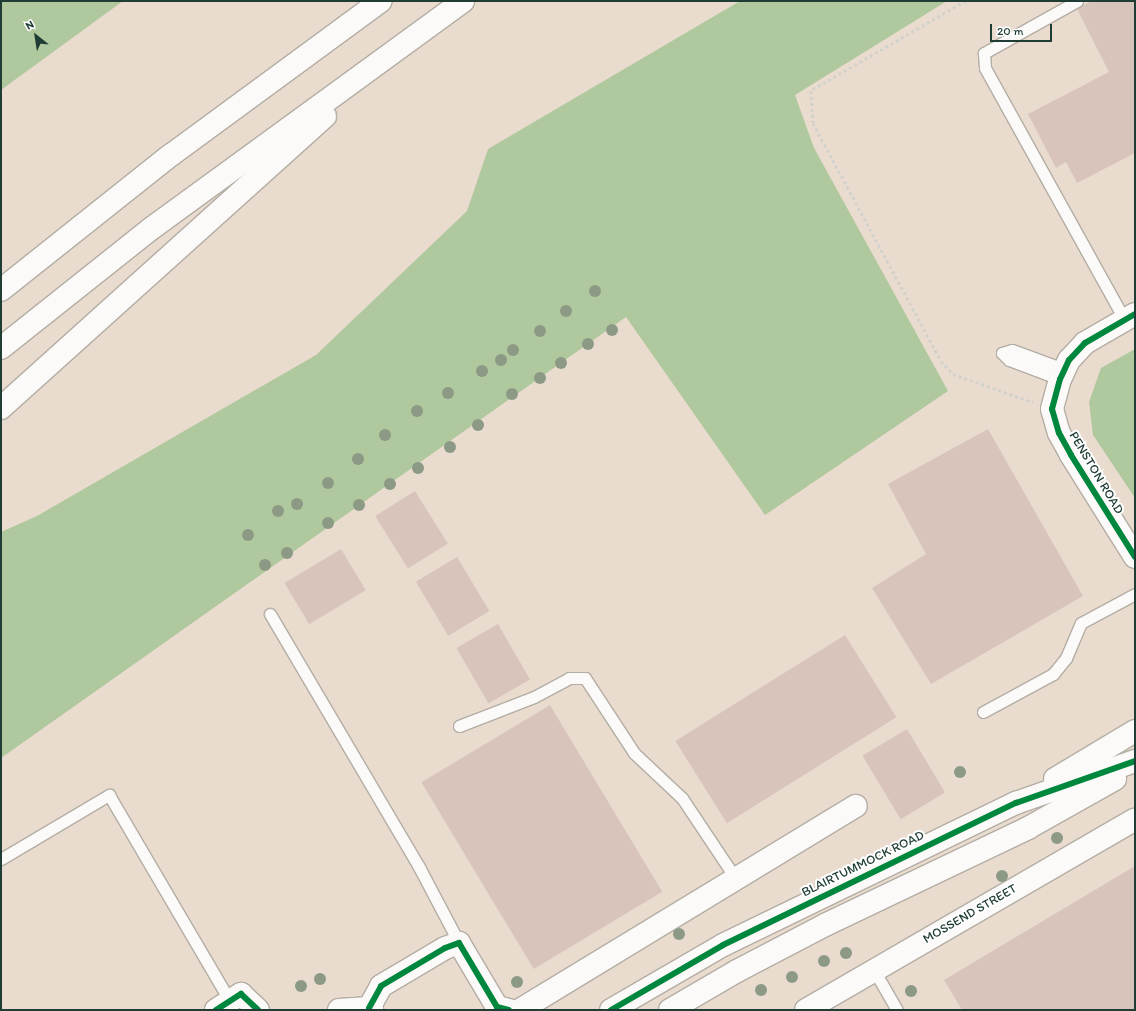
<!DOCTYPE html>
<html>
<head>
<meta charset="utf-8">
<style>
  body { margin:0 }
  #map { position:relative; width:1136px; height:1011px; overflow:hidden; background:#e9dcce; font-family:Itim,sans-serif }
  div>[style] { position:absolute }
  .forest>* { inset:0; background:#b0c89d }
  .building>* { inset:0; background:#d9c4bc; transform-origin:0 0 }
  .path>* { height:2.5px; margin-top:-1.25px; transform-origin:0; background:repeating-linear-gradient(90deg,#d2d1cc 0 3px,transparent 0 6px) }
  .roads { filter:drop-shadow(1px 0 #b3ada4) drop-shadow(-1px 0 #b3ada4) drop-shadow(0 1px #b3ada4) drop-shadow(0 -1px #b3ada4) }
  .lane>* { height:11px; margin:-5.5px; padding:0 5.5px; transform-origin:5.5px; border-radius:5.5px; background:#fcfaf8 }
  .street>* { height:22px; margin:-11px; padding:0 11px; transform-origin:11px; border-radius:11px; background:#fcfaf8 }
  .highway>* { height:22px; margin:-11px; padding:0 11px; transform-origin:11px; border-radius:11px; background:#fcfaf8 }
  .cycleway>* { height:6px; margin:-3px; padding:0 3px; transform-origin:3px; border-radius:3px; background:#00873e }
  .trees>* { width:12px; height:12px; margin:-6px; border-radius:50%; background:#8c9a85 }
  span { translate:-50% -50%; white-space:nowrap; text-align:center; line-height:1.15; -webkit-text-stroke:4px #fff; paint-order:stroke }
  .street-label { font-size:13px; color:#1f3d34 }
  .frame { position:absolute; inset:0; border:2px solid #1f3d34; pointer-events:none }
  .north { position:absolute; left:16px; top:16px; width:40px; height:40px; -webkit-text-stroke:3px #fff; paint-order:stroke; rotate:330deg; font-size:11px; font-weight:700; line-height:16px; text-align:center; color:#1f3d34 }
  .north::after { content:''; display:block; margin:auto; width:14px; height:18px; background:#1f3d34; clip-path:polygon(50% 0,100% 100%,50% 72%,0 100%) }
  .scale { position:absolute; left:990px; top:24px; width:62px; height:18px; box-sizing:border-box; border:2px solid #1f3d34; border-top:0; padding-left:5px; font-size:12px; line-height:14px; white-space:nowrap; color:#1f3d34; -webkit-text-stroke:3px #fff; paint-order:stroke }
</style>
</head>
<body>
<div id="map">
  <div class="forest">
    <i style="clip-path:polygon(1px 1px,123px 1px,1px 90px)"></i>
    <i style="clip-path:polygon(740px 1px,947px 1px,795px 95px,814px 148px,948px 391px,765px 515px,626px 317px,1px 758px,1px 532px,37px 516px,316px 355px,467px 211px,488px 149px)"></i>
    <i style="clip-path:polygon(1135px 349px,1135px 498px,1093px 435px,1089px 402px,1101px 368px)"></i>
  </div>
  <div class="building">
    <i style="clip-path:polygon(1091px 1px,1135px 1px,1135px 153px,1077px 183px,1066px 162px,1056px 168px,1028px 114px,1109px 72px,1077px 9px)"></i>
    <i style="clip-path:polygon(988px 429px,1083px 596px,931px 684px,872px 588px,926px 554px,888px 484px)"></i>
    <i style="left:415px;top:491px;width:62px;height:47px;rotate:58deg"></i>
    <i style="left:341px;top:549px;width:48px;height:66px;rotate:59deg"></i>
    <i style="left:457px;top:557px;width:63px;height:48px;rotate:59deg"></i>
    <i style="left:498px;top:624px;width:64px;height:48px;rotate:60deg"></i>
    <i style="left:845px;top:635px;width:97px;height:200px;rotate:58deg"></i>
    <i style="left:550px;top:705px;width:218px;height:150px;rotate:59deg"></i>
    <i style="left:907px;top:729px;width:74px;height:52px;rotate:59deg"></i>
    <i style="clip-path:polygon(1135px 866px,1135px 1010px,962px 1010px,944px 980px)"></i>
  </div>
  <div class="path">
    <i style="left:966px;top:1px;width:179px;rotate:149.9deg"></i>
    <i style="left:811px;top:91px;width:32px;rotate:86deg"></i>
    <i style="left:813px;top:123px;width:270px;rotate:61.7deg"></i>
    <i style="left:941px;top:361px;width:18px;rotate:47deg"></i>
    <i style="left:953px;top:374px;width:85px;rotate:19.3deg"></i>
  </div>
  <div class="roads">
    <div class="lane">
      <i style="left:1077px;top:1px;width:107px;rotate:150.8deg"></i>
      <i style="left:984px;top:53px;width:15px;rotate:86deg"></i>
      <i style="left:985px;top:68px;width:287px;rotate:61deg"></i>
      <i style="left:1060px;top:379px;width:54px;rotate:-159.6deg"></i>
      <i style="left:1009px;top:360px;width:10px;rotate:-135deg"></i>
      <i style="left:1002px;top:353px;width:10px;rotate:-17deg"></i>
      <i style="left:1012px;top:350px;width:55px;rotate:20.1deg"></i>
      <i style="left:270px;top:614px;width:294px;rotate:59.5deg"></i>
      <i style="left:419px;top:867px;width:86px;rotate:62.2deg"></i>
      <i style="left:983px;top:712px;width:80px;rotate:-28.5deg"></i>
      <i style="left:1053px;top:674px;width:21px;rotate:-51deg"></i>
      <i style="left:1066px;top:658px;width:38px;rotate:-67deg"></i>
      <i style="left:1081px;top:623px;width:61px;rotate:-28.2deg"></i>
      <i style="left:459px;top:726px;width:80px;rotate:-21.1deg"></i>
      <i style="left:534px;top:697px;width:40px;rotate:-28deg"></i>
      <i style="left:569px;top:678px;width:16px"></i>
      <i style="left:585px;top:678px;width:90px;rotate:56.8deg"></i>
      <i style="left:634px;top:753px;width:66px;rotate:43.2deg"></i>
      <i style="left:682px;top:798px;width:97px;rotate:56.3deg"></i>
      <i style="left:1px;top:859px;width:126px;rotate:-30.7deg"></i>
      <i style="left:109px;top:795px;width:239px;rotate:59.6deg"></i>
      <i style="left:874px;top:970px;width:46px;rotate:60.1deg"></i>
    </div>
    <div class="street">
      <i style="left:1135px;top:314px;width:58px;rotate:149.9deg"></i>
      <i style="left:1085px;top:343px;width:23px;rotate:133deg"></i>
      <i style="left:1069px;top:360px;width:21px;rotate:115deg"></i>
      <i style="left:1060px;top:379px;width:31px;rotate:105deg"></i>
      <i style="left:1052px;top:409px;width:25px;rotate:74deg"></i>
      <i style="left:1059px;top:433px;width:25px;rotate:61deg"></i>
      <i style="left:1071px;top:455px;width:120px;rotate:57.9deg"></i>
      <i style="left:1055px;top:779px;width:93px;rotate:-31deg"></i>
      <i style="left:369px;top:1008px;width:25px;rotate:-61deg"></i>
      <i style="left:381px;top:986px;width:74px;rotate:-30.7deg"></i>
      <i style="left:445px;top:948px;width:15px;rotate:-20deg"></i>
      <i style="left:459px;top:943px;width:74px;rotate:59.3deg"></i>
      <i style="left:497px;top:1007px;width:12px;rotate:14deg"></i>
      <i style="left:216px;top:1010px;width:30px;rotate:-33deg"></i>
      <i style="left:241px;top:994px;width:23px;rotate:43deg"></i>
      <i style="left:339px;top:1010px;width:30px;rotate:-4deg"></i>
      <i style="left:369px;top:1008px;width:4px;rotate:34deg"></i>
      <i style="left:520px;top:1010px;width:393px;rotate:-31.3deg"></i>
      <i style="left:611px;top:1010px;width:129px;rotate:-30.1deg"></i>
      <i style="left:723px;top:945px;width:326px;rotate:-25.9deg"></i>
      <i style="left:1016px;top:803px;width:126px;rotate:-19.4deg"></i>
      <i style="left:670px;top:1010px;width:78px;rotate:-30.2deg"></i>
      <i style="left:737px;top:971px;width:102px;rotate:-27.6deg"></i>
      <i style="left:827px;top:924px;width:223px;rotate:-25.5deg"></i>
      <i style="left:1028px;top:828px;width:100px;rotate:-29.4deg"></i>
      <i style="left:806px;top:1010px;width:380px;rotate:-30.1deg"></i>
    </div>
    <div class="highway">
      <i style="left:1px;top:290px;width:217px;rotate:-38.5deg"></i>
      <i style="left:171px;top:155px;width:260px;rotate:-36.3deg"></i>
      <i style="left:1px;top:348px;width:193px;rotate:-38.5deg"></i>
      <i style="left:152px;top:228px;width:385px;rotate:-36.1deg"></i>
      <i style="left:1px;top:408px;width:436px;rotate:-42deg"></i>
    </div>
  </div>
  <div class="cycleway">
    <i style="left:1135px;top:314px;width:58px;rotate:149.9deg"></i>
    <i style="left:1085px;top:343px;width:23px;rotate:133deg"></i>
    <i style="left:1069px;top:360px;width:21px;rotate:115deg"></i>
    <i style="left:1060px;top:379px;width:31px;rotate:105deg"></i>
    <i style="left:1052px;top:409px;width:25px;rotate:74deg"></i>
    <i style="left:1059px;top:433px;width:25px;rotate:61deg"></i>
    <i style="left:1071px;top:455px;width:120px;rotate:57.9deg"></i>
    <i style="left:369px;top:1008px;width:25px;rotate:-61deg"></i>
    <i style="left:381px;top:986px;width:74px;rotate:-30.7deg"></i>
    <i style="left:445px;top:948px;width:15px;rotate:-20deg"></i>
    <i style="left:459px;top:943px;width:74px;rotate:59.3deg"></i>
    <i style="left:497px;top:1007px;width:12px;rotate:14deg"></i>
    <i style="left:216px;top:1010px;width:30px;rotate:-33deg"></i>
    <i style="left:241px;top:994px;width:23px;rotate:43deg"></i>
    <i style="left:611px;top:1010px;width:129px;rotate:-30.1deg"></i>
    <i style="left:723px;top:945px;width:326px;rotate:-25.9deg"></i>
    <i style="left:1016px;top:803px;width:126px;rotate:-19.4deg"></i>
  </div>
  <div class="trees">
    <i style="left:595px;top:291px"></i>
    <i style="left:566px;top:311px"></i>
    <i style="left:612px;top:330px"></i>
    <i style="left:540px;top:331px"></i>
    <i style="left:588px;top:344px"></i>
    <i style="left:513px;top:350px"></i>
    <i style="left:501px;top:360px"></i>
    <i style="left:561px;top:363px"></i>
    <i style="left:482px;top:371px"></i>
    <i style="left:540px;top:378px"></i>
    <i style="left:448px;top:393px"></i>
    <i style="left:512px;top:394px"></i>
    <i style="left:417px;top:411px"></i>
    <i style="left:478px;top:425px"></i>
    <i style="left:385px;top:435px"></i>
    <i style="left:450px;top:447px"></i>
    <i style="left:358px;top:459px"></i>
    <i style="left:418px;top:468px"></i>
    <i style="left:328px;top:483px"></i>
    <i style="left:390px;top:484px"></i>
    <i style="left:297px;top:504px"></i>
    <i style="left:359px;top:505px"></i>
    <i style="left:278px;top:511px"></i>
    <i style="left:328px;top:523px"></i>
    <i style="left:248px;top:535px"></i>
    <i style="left:287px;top:553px"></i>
    <i style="left:265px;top:565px"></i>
    <i style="left:960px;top:772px"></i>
    <i style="left:1057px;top:838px"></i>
    <i style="left:1002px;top:876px"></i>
    <i style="left:679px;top:934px"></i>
    <i style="left:846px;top:953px"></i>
    <i style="left:824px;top:961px"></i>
    <i style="left:792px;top:977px"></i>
    <i style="left:320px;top:979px"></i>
    <i style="left:517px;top:982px"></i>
    <i style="left:301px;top:986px"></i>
    <i style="left:761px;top:990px"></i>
    <i style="left:911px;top:991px"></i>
  </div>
  <div class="street-label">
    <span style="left:1096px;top:473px;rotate:59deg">PENSTON ROAD</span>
    <span style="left:863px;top:864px;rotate:-26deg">BLAIRTUMMOCK ROAD</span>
    <span style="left:970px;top:914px;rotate:-30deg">MOSSEND STREET</span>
  </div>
  <div class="frame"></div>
  <div class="north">N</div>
  <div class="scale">20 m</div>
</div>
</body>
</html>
